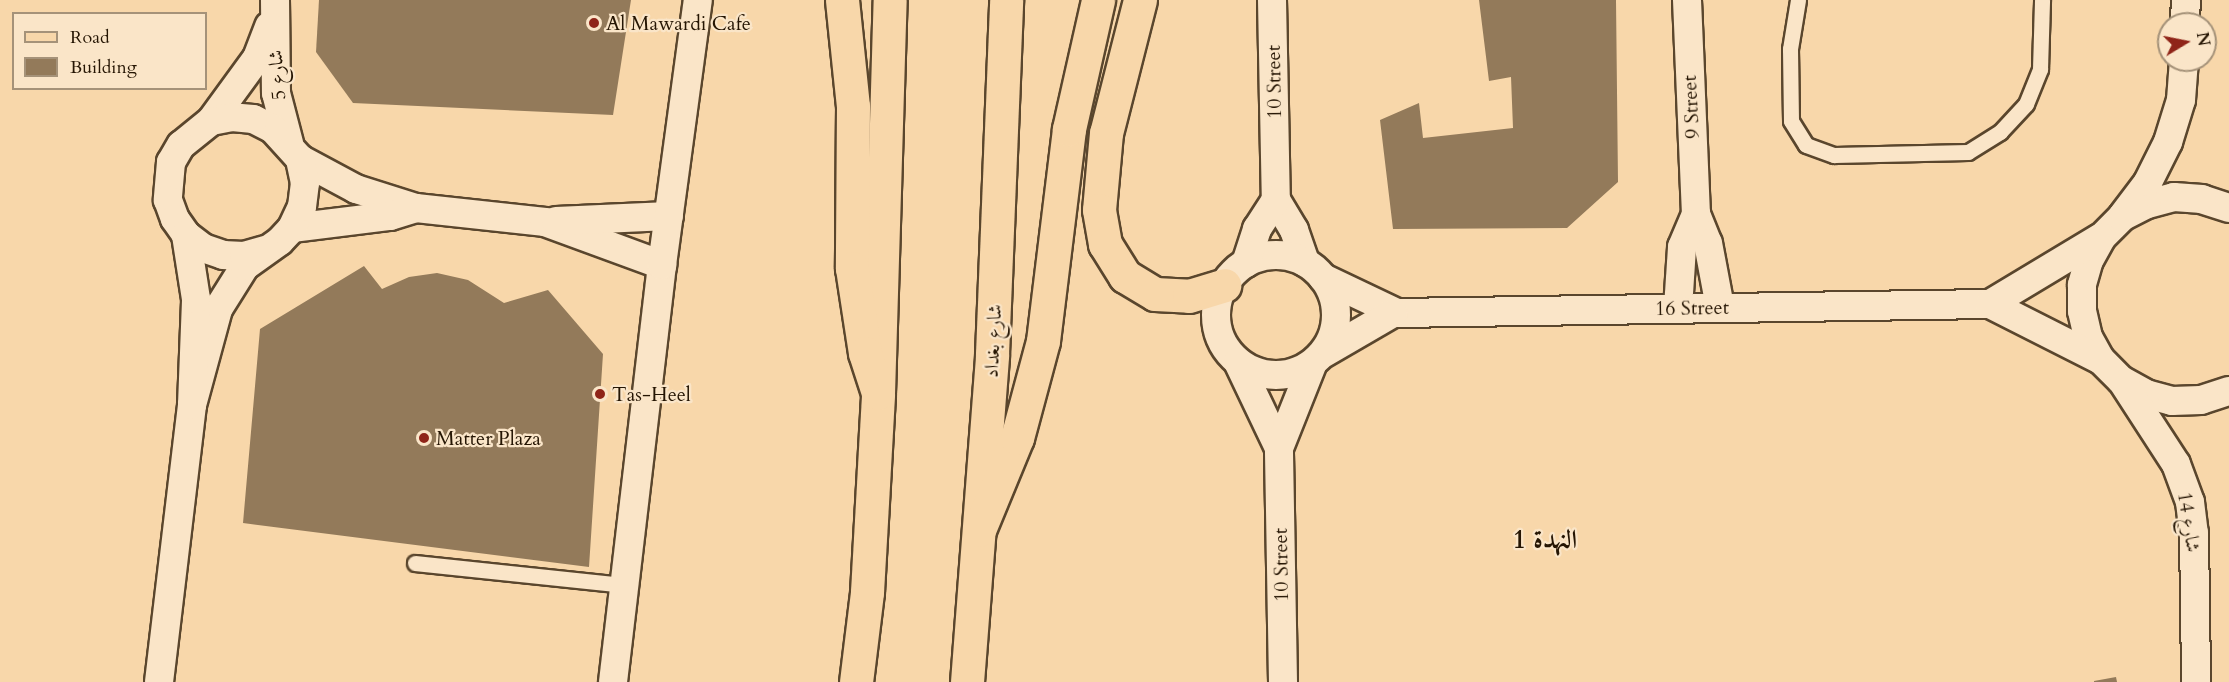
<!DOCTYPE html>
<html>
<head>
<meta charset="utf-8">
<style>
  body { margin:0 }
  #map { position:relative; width:2229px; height:682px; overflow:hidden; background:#f8d7aa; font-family:Cardo,Amiri,serif }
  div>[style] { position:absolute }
  .building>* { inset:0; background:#937a5a }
  .roads { filter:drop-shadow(2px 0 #5a462d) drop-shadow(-2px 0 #5a462d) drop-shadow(0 2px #5a462d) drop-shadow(0 -2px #5a462d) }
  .lane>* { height:15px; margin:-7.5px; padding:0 7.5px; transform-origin:7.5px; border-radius:7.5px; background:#fae5c8 }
  .street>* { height:28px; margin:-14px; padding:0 14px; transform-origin:14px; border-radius:14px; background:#fae5c8 }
  .street>.ring { margin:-14px; padding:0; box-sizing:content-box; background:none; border:28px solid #fae5c8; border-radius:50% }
  .primary>* { height:33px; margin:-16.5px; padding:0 16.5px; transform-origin:16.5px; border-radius:16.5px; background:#f8d7aa }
  .highway>* { height:33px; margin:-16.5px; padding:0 16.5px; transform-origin:16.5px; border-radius:16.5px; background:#f8d7aa }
  .dots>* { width:16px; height:16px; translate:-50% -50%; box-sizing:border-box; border:3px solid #fae5c8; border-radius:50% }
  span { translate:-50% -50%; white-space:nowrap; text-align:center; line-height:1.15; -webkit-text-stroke:4.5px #fae5c8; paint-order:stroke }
  .poi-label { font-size:20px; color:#251503 }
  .left { translate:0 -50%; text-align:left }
  .street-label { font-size:20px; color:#251503 }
  .district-label { font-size:26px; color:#251503; font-weight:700 }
  .legend { position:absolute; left:12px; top:12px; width:195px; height:78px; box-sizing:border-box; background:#fae5c8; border:2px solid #a59279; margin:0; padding:8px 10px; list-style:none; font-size:18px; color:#251503 }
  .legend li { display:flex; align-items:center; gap:12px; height:30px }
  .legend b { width:30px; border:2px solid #a59279 }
  .north { position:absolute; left:2157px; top:12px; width:60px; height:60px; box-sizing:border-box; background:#fae5c8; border:2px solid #a59279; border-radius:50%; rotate:80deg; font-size:16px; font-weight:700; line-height:24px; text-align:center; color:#251503 }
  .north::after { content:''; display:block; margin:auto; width:21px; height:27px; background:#8f2418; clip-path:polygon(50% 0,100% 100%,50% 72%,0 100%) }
</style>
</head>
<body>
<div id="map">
  <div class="building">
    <i style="clip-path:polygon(319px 0,631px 0,613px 115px,353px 103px,316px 52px)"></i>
    <i style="clip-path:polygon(1479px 0,1616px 0,1618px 182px,1567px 228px,1393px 229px,1380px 120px,1419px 103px,1423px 138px,1513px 128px,1511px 77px,1489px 81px)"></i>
    <i style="clip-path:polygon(364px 266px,382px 289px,409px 277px,437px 273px,468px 280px,504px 303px,548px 290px,603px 354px,589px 567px,243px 523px,260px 329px)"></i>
    <i style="clip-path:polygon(2116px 677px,2117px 682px,2094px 682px,2094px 681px)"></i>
  </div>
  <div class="roads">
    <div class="lane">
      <i style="left:1798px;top:0;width:50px;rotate:99.3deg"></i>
      <i style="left:1790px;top:49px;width:72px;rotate:89.2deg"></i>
      <i style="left:1791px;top:121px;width:28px;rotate:58deg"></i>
      <i style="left:1806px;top:145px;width:30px;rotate:20deg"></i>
      <i style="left:1834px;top:155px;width:134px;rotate:-1.3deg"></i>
      <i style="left:1968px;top:152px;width:38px;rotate:-32deg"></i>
      <i style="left:2000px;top:132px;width:38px;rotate:-47deg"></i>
      <i style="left:2026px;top:104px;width:38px;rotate:-68deg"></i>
      <i style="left:2040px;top:69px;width:69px;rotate:-88.3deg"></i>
      <i style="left:415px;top:563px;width:211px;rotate:6deg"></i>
    </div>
    <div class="street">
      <i style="left:275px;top:0;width:93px;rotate:89.4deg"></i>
      <i style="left:276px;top:93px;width:52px;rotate:75.4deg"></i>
      <i style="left:1272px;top:0;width:200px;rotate:88.9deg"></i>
      <i style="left:1687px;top:0;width:214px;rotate:87.6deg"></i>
      <i style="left:1696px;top:214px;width:31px;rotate:68deg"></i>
      <i style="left:1708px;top:243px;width:65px;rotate:79.4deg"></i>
      <i style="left:2185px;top:24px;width:24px;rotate:-88deg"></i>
      <i style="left:211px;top:121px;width:78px;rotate:-53.9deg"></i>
      <i style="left:257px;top:58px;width:34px;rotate:-69deg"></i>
      <i style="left:300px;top:159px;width:64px;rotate:28.2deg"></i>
      <i style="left:356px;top:189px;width:63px;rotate:17.6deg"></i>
      <i style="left:416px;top:208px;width:130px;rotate:6.2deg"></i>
      <i style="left:545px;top:222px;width:125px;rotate:20.2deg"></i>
      <i style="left:1276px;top:200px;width:35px;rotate:59deg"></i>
      <i style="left:1294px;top:230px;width:34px;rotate:71deg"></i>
      <i style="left:2229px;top:208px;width:28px;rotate:-162deg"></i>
      <i style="left:2202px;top:199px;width:28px;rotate:-176deg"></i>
      <i style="left:2174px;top:197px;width:28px;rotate:165deg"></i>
      <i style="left:2147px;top:204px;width:28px;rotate:153deg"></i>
      <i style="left:2122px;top:217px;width:28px;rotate:135deg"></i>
      <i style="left:2102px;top:237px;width:26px;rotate:119deg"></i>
      <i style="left:2089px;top:260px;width:26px;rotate:106deg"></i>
      <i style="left:2082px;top:285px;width:26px;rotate:90deg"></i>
      <i style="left:2082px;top:311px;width:27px;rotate:77deg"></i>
      <i style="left:2088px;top:337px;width:26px;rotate:61deg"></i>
      <i style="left:2101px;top:360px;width:28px;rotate:45deg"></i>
      <i style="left:2121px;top:380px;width:29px;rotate:29deg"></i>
      <i style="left:2146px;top:394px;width:27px;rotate:15deg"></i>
      <i style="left:2172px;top:401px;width:29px;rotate:-2deg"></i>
      <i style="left:2201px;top:400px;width:29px;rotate:-18deg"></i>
      <i style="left:2124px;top:214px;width:40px;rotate:-53deg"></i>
      <i style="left:2148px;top:182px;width:45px;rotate:-63.4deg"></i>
      <i style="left:2168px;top:142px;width:44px;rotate:-72.8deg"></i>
      <i style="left:2181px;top:100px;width:40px;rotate:-85.7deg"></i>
      <i style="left:556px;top:221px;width:113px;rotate:-2.5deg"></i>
      <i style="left:292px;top:228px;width:99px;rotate:-7deg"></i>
      <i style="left:390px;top:216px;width:27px;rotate:-17deg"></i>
      <i class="ring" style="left:1216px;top:255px;width:92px;height:92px"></i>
      <i style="left:1246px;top:263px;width:36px;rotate:-72deg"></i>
      <i style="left:1257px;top:229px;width:35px;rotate:-57deg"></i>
      <i style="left:1323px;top:278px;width:82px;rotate:25.3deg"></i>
      <i style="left:1397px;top:313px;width:593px;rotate:-0.87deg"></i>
      <i style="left:1990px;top:304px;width:124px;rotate:26.8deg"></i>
      <i style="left:1990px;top:304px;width:128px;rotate:-31deg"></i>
      <i style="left:1678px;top:308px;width:61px;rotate:-86.2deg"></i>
      <i style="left:1682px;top:247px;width:36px;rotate:-67deg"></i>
      <i style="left:1324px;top:353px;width:80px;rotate:-30.1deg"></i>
      <i style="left:1238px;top:362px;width:95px;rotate:64.5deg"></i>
      <i style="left:2124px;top:384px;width:95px;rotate:57deg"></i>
      <i style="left:2176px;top:464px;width:40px;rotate:69.8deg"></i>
      <i style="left:2190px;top:502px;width:31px;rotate:83deg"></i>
      <i style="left:2194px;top:533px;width:149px;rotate:89.2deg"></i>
      <i style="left:192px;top:405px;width:99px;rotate:-74.8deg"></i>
      <i style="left:218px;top:309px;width:51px;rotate:-57.9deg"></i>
      <i style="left:245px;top:266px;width:43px;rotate:-35.5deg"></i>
      <i style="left:280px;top:241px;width:18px;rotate:-47deg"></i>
      <i style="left:292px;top:228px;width:23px;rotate:-65deg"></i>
      <i style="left:302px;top:207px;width:24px;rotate:-83deg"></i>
      <i style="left:305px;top:183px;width:25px;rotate:-102deg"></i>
      <i style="left:300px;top:159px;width:40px;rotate:-132deg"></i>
      <i style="left:273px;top:129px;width:22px;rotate:-153deg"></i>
      <i style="left:253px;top:119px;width:21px;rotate:-175deg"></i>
      <i style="left:232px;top:117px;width:21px;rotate:169deg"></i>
      <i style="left:211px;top:121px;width:38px;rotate:141deg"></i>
      <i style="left:181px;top:145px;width:20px;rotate:120deg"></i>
      <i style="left:171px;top:162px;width:38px;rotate:95deg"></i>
      <i style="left:168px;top:200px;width:20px;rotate:70deg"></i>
      <i style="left:175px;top:219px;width:19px;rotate:55deg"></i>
      <i style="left:186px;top:235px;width:21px;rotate:37deg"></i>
      <i style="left:203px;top:248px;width:21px;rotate:19deg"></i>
      <i style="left:223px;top:255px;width:21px;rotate:3deg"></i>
      <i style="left:244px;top:256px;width:22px;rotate:-16deg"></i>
      <i style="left:159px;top:682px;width:279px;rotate:-83.2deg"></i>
      <i style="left:192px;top:405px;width:106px;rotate:-87.8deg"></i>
      <i style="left:196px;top:299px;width:65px;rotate:-98.9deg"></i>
      <i style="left:613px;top:682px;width:420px;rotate:-83.3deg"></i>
      <i style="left:662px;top:265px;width:267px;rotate:-82.3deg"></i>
      <i style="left:1283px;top:682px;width:234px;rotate:-91deg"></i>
      <i style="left:1279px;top:448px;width:89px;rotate:-68.3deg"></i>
    </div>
    <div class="primary">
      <i style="left:856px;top:682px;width:91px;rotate:-83deg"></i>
      <i style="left:867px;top:592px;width:199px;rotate:-86.8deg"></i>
      <i style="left:878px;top:393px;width:393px;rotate:-88.3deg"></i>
      <i style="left:967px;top:682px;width:329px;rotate:-85.6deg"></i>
      <i style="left:992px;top:354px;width:354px;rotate:-87.7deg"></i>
    </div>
    <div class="highway">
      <i style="left:842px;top:0;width:107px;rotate:84.1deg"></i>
      <i style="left:853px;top:106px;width:162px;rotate:90.4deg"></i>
      <i style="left:852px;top:268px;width:86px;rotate:81.3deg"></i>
      <i style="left:865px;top:353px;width:42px;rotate:72deg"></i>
      <i style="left:1140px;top:0;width:137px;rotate:104.3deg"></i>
      <i style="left:1106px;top:133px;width:77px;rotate:95.2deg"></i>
      <i style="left:1099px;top:210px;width:35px;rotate:80deg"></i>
      <i style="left:1105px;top:244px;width:38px;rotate:58deg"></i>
      <i style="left:1125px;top:276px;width:35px;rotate:31deg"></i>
      <i style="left:1155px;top:294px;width:34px;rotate:3deg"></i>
      <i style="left:1189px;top:296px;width:37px;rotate:-17deg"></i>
      <i style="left:979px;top:530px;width:100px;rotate:-67.6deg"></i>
      <i style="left:1017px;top:438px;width:100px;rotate:-75deg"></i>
      <i style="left:1043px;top:341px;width:214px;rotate:-83deg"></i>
      <i style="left:1069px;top:129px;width:132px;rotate:-77.3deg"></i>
    </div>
  </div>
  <div class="dots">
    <i style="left:594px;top:23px;background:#8f2418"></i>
    <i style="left:600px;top:394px;background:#8f2418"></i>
    <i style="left:424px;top:438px;background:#8f2418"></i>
  </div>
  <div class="poi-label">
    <span class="left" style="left:606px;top:23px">Al Mawardi Cafe</span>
    <span class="left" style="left:612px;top:394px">Tas-Heel</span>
    <span class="left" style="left:436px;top:438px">Matter Plaza</span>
  </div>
  <div class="street-label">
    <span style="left:277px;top:75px;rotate:-94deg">شارع 5</span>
    <span style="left:1274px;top:82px;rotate:-91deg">10 Street</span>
    <span style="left:1691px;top:107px;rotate:-93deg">9 Street</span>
    <span style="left:1692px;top:308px;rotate:-1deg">16 Street</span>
    <span style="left:993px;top:341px;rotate:-87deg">شارع بغداد</span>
    <span style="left:2189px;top:522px;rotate:81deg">شارع 14</span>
    <span style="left:1281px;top:565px;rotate:-91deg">10 Street</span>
  </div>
  <div class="district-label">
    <span style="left:1545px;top:540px">النهدة 1</span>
  </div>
  <ul class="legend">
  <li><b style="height:8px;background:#f8d7aa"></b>Road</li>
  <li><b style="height:16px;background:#937a5a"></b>Building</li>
  </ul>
  <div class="north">N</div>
</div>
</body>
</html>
